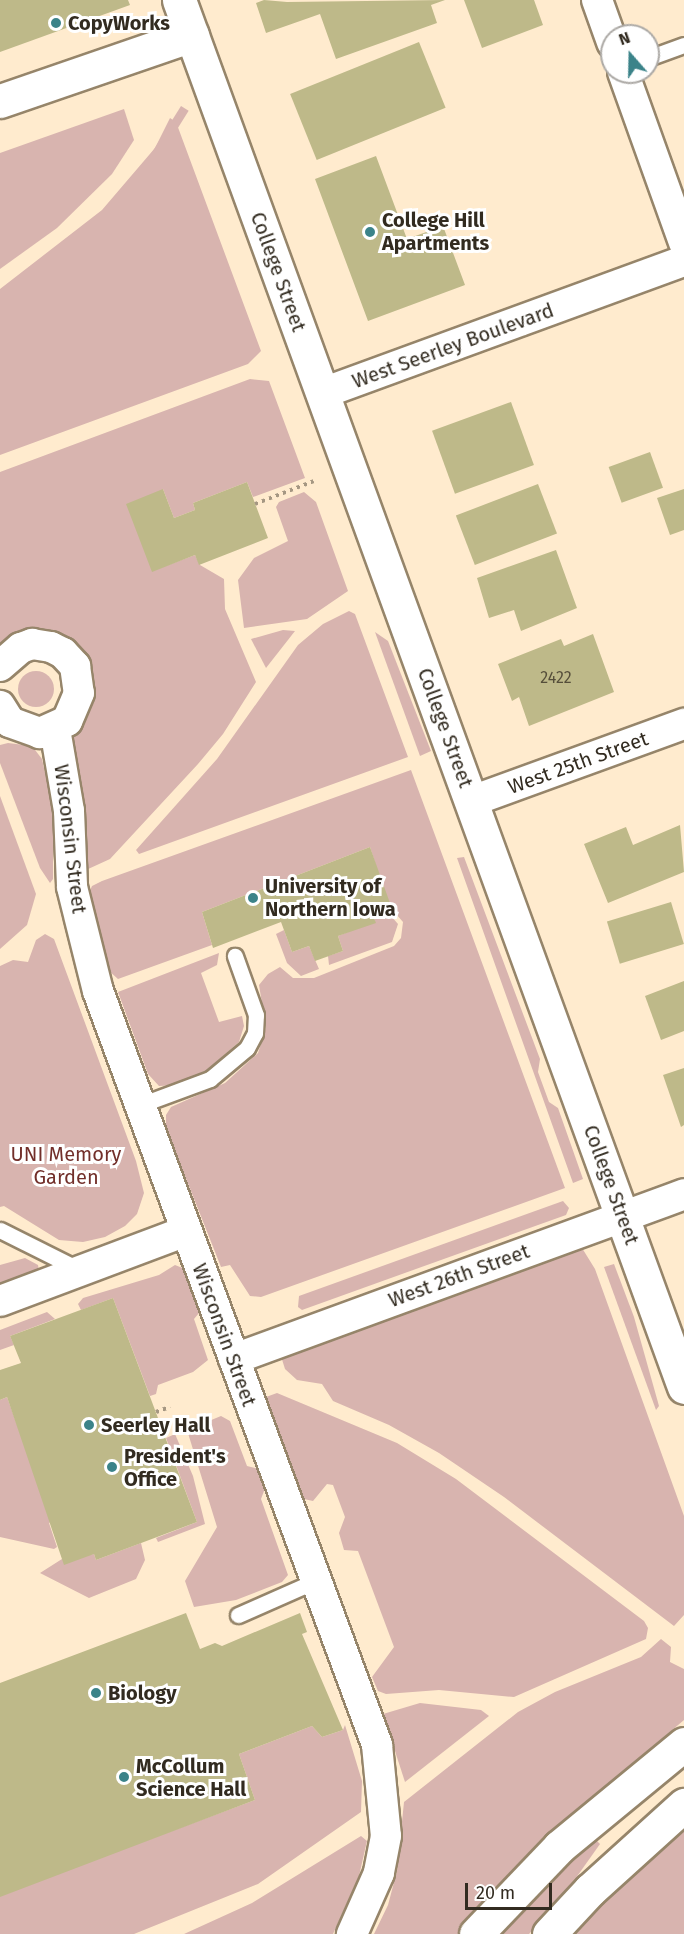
<!DOCTYPE html>
<html>
<head>
<meta charset="utf-8">
<style>
  body { margin:0 }
  #map { position:relative; width:684px; height:1934px; overflow:hidden; background:#ffebce; font-family:"Fira Sans",sans-serif }
  div>[style] { position:absolute }
  .green>* { inset:0; background:#d8b4af; transform-origin:0 0 }
  .round { border-radius:50% }
  .building>* { inset:0; background:#beb989; transform-origin:0 0 }
  .path>* { height:4px; margin-top:-2px; transform-origin:0; background:repeating-linear-gradient(90deg,#a59782 0 3px,transparent 0 7.5px) }
  .roads { filter:drop-shadow(2px 0 #96856a) drop-shadow(-2px 0 #96856a) drop-shadow(0 2px #96856a) drop-shadow(0 -2px #96856a) }
  .service>* { height:15px; margin:-7.5px; padding:0 7.5px; transform-origin:7.5px; border-radius:7.5px; background:#fff }
  .minor>* { height:30px; margin:-15px; padding:0 15px; transform-origin:15px; border-radius:15px; background:#fff }
  .tertiary>* { height:33px; margin:-16.5px; padding:0 16.5px; transform-origin:16.5px; border-radius:16.5px; background:#fff }
  .primary>* { height:33px; margin:-16.5px; padding:0 16.5px; transform-origin:16.5px; border-radius:16.5px; background:#fff }
  .dots>* { width:16px; height:16px; translate:-50% -50%; box-sizing:border-box; border:3px solid #fff; border-radius:50% }
  span { translate:-50% -50%; white-space:nowrap; text-align:center; line-height:1.15; -webkit-text-stroke:6px #fff; paint-order:stroke }
  .number-label { font-size:16px; color:#554e3a }
  .number-label span { -webkit-text-stroke-width:0 }
  .poi-label { font-size:20px; color:#322b20; font-weight:700 }
  .left { translate:0 -50%; text-align:left }
  .street-label { font-size:20px; color:#322b20 }
  .park-label { font-size:20px; color:#722f2a }
  .north { position:absolute; left:600px; top:24px; width:60px; height:60px; box-sizing:border-box; background:#fff; border:2px solid #adaaa6; border-radius:50%; rotate:340deg; font-size:16px; font-weight:700; line-height:24px; text-align:center; color:#322b20 }
  .north::after { content:''; display:block; margin:auto; width:21px; height:27px; background:#3b8389; clip-path:polygon(50% 0,100% 100%,50% 72%,0 100%) }
  .scale { position:absolute; left:465px; top:1883px; width:87px; height:27px; box-sizing:border-box; border:3px solid #322b20; border-top:0; padding-left:8px; font-size:18px; line-height:21px; white-space:nowrap; color:#322b20; -webkit-text-stroke:4px #fff; paint-order:stroke }
</style>
</head>
<body>
<div id="map">
  <div class="green">
    <i style="left:181px;top:106px;width:9px;height:265px;rotate:32deg"></i>
    <i style="clip-path:polygon(124px 109px,134px 140px,112px 174px,57px 228px,0 269px,0 153px)"></i>
    <i style="clip-path:polygon(170px 118px,176px 122px,261px 351px,248px 364px,0 455px,0 289px,102px 210px,155px 148px)"></i>
    <i style="clip-path:polygon(250px 379px,269px 381px,305px 478px,253px 497px,247px 482px,193px 503px,195px 510px,174px 518px,163px 489px,152px 571px,195px 555px,200px 565px,224px 579px,225px 609px,256px 682px,223px 734px,198px 764px,110px 859px,86px 870px,83px 798px,73px 740px,74px 732px,92px 701px,88px 674px,0 647px,0 472px)"></i>
    <i style="clip-path:polygon(304px 492px,316px 502px,348px 591px,307px 619px,244px 628px,238px 580px,254px 558px,288px 541px,276px 507px,279px 502px)"></i>
    <i style="clip-path:polygon(349px 611px,355px 614px,408px 757px,139px 854px,136px 850px,217px 759px,298px 645px,323px 624px)"></i>
    <i style="clip-path:polygon(283px 630px,295px 631px,266px 668px,251px 639px)"></i>
    <i style="clip-path:polygon(375px 632px,388px 641px,431px 751px,420px 756px)"></i>
    <i class="round" style="left:18px;top:671px;width:36px;height:36px"></i>
    <i style="clip-path:polygon(8px 743px,32px 746px,42px 759px,53px 808px,53px 879px,50px 883px,40px 868px,0 763px,0 745px)"></i>
    <i style="clip-path:polygon(411px 770px,565px 1188px,261px 1297px,250px 1296px,230px 1265px,221px 1267px,166px 1128px,166px 1115px,171px 1107px,225px 1083px,258px 1053px,266px 1028px,259px 985px,268px 974px,280px 967px,293px 978px,314px 978px,394px 946px,401px 938px,403px 922px,389px 906px,370px 847px,202px 912px,212px 945px,118px 979px,108px 970px,88px 895px,92px 886px,102px 881px)"></i>
    <i style="clip-path:polygon(0 796px,36px 894px,27px 925px,0 949px)"></i>
    <i style="clip-path:polygon(464px 857px,540px 1059px,538px 1072px,549px 1102px,558px 1108px,583px 1179px,573px 1183px,457px 858px)"></i>
    <i style="clip-path:polygon(384px 908px,398px 924px,392px 942px,329px 965px,328px 956px,343px 951px,338px 936px,375px 921px,372px 913px)"></i>
    <i style="clip-path:polygon(284px 930px,292px 952px,309px 946px,319px 969px,301px 976px,287px 963px,276px 934px)"></i>
    <i style="clip-path:polygon(45px 934px,54px 939px,136px 1161px,144px 1193px,137px 1214px,125px 1226px,105px 1237px,83px 1242px,59px 1240px,4px 1206px,0 1207px,0 966px,13px 960px,28px 962px,36px 940px)"></i>
    <i style="clip-path:polygon(219px 953px,217px 965px,201px 973px,219px 1022px,242px 1016px,244px 1026px,239px 1042px,207px 1070px,177px 1085px,159px 1086px,148px 1074px,118px 992px)"></i>
    <i style="clip-path:polygon(563px 1201px,569px 1208px,566px 1215px,302px 1310px,298px 1307px,299px 1296px)"></i>
    <i style="clip-path:polygon(582px 1248px,595px 1269px,684px 1516px,684px 1615px,674px 1626px,504px 1497px,439px 1453px,389px 1425px,333px 1401px,322px 1384px,297px 1380px,285px 1369px,273px 1331px)"></i>
    <i style="clip-path:polygon(25px 1258px,38px 1265px,39px 1271px,0 1289px,0 1265px)"></i>
    <i style="clip-path:polygon(614px 1264px,634px 1317px,659px 1406px,656px 1410px,604px 1267px)"></i>
    <i style="clip-path:polygon(175px 1265px,190px 1271px,204px 1307px,194px 1319px,208px 1360px,193px 1372px,158px 1385px,156px 1394px,150px 1396px,113px 1298px,81px 1310px,78px 1304px,83px 1298px,159px 1275px)"></i>
    <i style="clip-path:polygon(47px 1312px,55px 1319px,10px 1336px,14px 1345px,0 1350px,0 1330px)"></i>
    <i style="clip-path:polygon(277px 1393px,397px 1443px,456px 1479px,644px 1621px,648px 1628px,646px 1639px,514px 1697px,439px 1690px,386px 1694px,378px 1691px,372px 1677px,394px 1647px,358px 1551px,344px 1550px,339px 1533px,345px 1517px,333px 1485px,327px 1484px,313px 1501px,304px 1499px,266px 1397px)"></i>
    <i style="clip-path:polygon(7px 1397px,52px 1521px,49px 1523px,57px 1547px,54px 1549px,0 1537px,0 1400px)"></i>
    <i style="clip-path:polygon(221px 1416px,230px 1421px,247px 1466px,263px 1470px,267px 1483px,261px 1499px,288px 1575px,282px 1582px,236px 1600px,194px 1607px,185px 1581px,217px 1527px,187px 1430px)"></i>
    <i style="clip-path:polygon(175px 1434px,193px 1476px,205px 1524px,158px 1542px,156px 1538px,197px 1522px,166px 1438px)"></i>
    <i style="clip-path:polygon(141px 1543px,145px 1560px,136px 1579px,89px 1598px,40px 1573px,62px 1559px,94px 1554px,96px 1560px)"></i>
    <i style="clip-path:polygon(661px 1639px,671px 1647px,670px 1662px,684px 1669px,684px 1720px,560px 1825px,493px 1892px,458px 1934px,374px 1934px,388px 1905px,397px 1871px,404px 1802px,518px 1712px,555px 1692px,641px 1657px)"></i>
    <i style="clip-path:polygon(420px 1703px,481px 1710px,489px 1716px,405px 1782px,383px 1714px)"></i>
    <i style="clip-path:polygon(345px 1725px,362px 1781px,361px 1812px,258px 1884px,134px 1934px,0 1934px,0 1895px,255px 1800px,239px 1754px,312px 1726px,322px 1737px,343px 1730px)"></i>
    <i style="clip-path:polygon(684px 1831px,684px 1934px,573px 1934px,626px 1882px)"></i>
    <i style="clip-path:polygon(361px 1836px,367px 1841px,359px 1876px,333px 1934px,184px 1934px,252px 1903px)"></i>
    <i style="clip-path:polygon(594px 1838px,600px 1844px,561px 1899px,529px 1934px,501px 1934px)"></i>
  </div>
  <div class="building">
    <i style="clip-path:polygon(0 0,128px 0,130px 5px,0 52px)"></i>
    <i style="clip-path:polygon(264px 0,287px 2px,445px 0,431px 5px,437px 23px,336px 59px,320px 14px,266px 33px,256px 3px)"></i>
    <i style="clip-path:polygon(464px 0,534px 0,543px 25px,482px 48px)"></i>
    <i style="left:419px;top:42px;width:71px;height:139px;rotate:68deg"></i>
    <i style="clip-path:polygon(376px 156px,407px 239px,443px 226px,465px 285px,368px 321px,315px 179px)"></i>
    <i style="left:511px;top:402px;width:67px;height:84px;rotate:70deg"></i>
    <i style="left:650px;top:452px;width:38px;height:44px;rotate:70deg"></i>
    <i style="clip-path:polygon(247px 482px,268px 538px,199px 565px,195px 555px,152px 572px,126px 504px,163px 489px,174px 518px,195px 510px,193px 503px)"></i>
    <i style="left:538px;top:484px;width:53px;height:88px;rotate:69deg"></i>
    <i style="clip-path:polygon(684px 489px,684px 530px,670px 535px,657px 498px)"></i>
    <i style="clip-path:polygon(556px 550px,577px 608px,521px 631px,514px 610px,489px 618px,477px 578px)"></i>
    <i style="clip-path:polygon(593px 634px,614px 692px,529px 726px,519px 697px,512px 701px,498px 664px,561px 639px,564px 646px)"></i>
    <i style="clip-path:polygon(680px 825px,684px 872px,608px 903px,584px 844px,626px 827px,633px 845px)"></i>
    <i style="clip-path:polygon(370px 847px,391px 906px,372px 913px,376px 923px,338px 936px,343px 951px,315px 961px,309px 946px,292px 952px,281px 922px,213px 948px,202px 912px)"></i>
    <i style="left:671px;top:902px;width:44px;height:67px;rotate:73deg"></i>
    <i style="clip-path:polygon(684px 981px,684px 1031px,661px 1040px,645px 996px)"></i>
    <i style="clip-path:polygon(684px 1068px,684px 1125px,681px 1127px,663px 1075px)"></i>
    <i style="clip-path:polygon(113px 1298px,197px 1522px,96px 1560px,94px 1554px,64px 1565px,7px 1397px,0 1400px,0 1370px,21px 1363px,10px 1336px)"></i>
    <i style="clip-path:polygon(186px 1613px,200px 1649px,215px 1643px,222px 1646px,300px 1613px,307px 1632px,302px 1634px,343px 1730px,322px 1737px,312px 1726px,239px 1754px,255px 1800px,0 1897px,0 1683px)"></i>
  </div>
  <div class="path">
    <i style="left:255px;top:504px;width:63px;rotate:-21.3deg"></i>
    <i style="left:156px;top:1412px;width:15px;rotate:-20deg"></i>
  </div>
  <div class="roads">
    <div class="service">
      <i style="left:648px;top:58px;width:38px;rotate:-20deg"></i>
      <i style="left:140px;top:1105px;width:75px;rotate:-20.4deg"></i>
      <i style="left:210px;top:1079px;width:48px;rotate:-40deg"></i>
      <i style="left:247px;top:1048px;width:17px;rotate:-62deg"></i>
      <i style="left:255px;top:1033px;width:18px;rotate:-87deg"></i>
      <i style="left:256px;top:1015px;width:63px;rotate:-109.6deg"></i>
      <i style="left:0;top:1230px;width:92px;rotate:26.6deg"></i>
      <i style="left:238px;top:1615px;width:84px;rotate:-23.8deg"></i>
    </div>
    <div class="minor">
      <i style="left:597px;top:0;width:45px;rotate:70.3deg"></i>
      <i style="left:623px;top:72px;width:181px;rotate:70.3deg"></i>
      <i style="left:323px;top:393px;width:384px;rotate:-20.1deg"></i>
      <i style="left:0;top:666px;width:28px;rotate:-41deg"></i>
      <i style="left:21px;top:648px;width:12px;rotate:-20deg"></i>
      <i style="left:32px;top:644px;width:19px;rotate:9deg"></i>
      <i style="left:51px;top:647px;width:13px;rotate:27deg"></i>
      <i style="left:63px;top:653px;width:18px;rotate:47deg"></i>
      <i style="left:75px;top:666px;width:27px;rotate:82deg"></i>
      <i style="left:79px;top:693px;width:30px;rotate:113deg"></i>
      <i style="left:67px;top:721px;width:30px;rotate:156deg"></i>
      <i style="left:40px;top:733px;width:32px;rotate:-160deg"></i>
      <i style="left:10px;top:722px;width:19px;rotate:-122deg"></i>
      <i style="left:55px;top:729px;width:83px;rotate:80.3deg"></i>
      <i style="left:69px;top:811px;width:76px;rotate:87.7deg"></i>
      <i style="left:72px;top:887px;width:107px;rotate:76deg"></i>
      <i style="left:98px;top:991px;width:804px;rotate:69.69deg"></i>
      <i style="left:377px;top:1745px;width:91px;rotate:84.4deg"></i>
      <i style="left:386px;top:1836px;width:38px;rotate:101deg"></i>
      <i style="left:379px;top:1873px;width:67px;rotate:113.9deg"></i>
      <i style="left:472px;top:801px;width:226px;rotate:-20deg"></i>
      <i style="left:0;top:1301px;width:199px;rotate:-20.6deg"></i>
      <i style="left:234px;top:1359px;width:479px;rotate:-20.1deg"></i>
    </div>
    <div class="tertiary">
      <i style="left:179px;top:0;width:1476px;rotate:69.99deg"></i>
      <i style="left:0;top:101px;width:203px;rotate:-19deg"></i>
    </div>
    <div class="primary">
      <i style="left:476px;top:1934px;width:120px;rotate:-46.3deg"></i>
      <i style="left:559px;top:1847px;width:162px;rotate:-39.5deg"></i>
      <i style="left:549px;top:1934px;width:60px;rotate:-47deg"></i>
      <i style="left:590px;top:1890px;width:127px;rotate:-42.1deg"></i>
    </div>
  </div>
  <div class="dots">
    <i style="left:56px;top:23px;background:#3b8389"></i>
    <i style="left:370px;top:232px;background:#3b8389"></i>
    <i style="left:253px;top:898px;background:#3b8389"></i>
    <i style="left:89px;top:1425px;background:#3b8389"></i>
    <i style="left:112px;top:1467px;background:#3b8389"></i>
    <i style="left:96px;top:1693px;background:#3b8389"></i>
    <i style="left:124px;top:1777px;background:#3b8389"></i>
  </div>
  <div class="number-label">
    <span style="left:556px;top:678px">2422</span>
  </div>
  <div class="poi-label">
    <span class="left" style="left:68px;top:23px">CopyWorks</span>
    <span class="left" style="left:382px;top:232px">College Hill<br>Apartments</span>
    <span class="left" style="left:265px;top:898px">University of<br>Northern Iowa</span>
    <span class="left" style="left:101px;top:1425px">Seerley Hall</span>
    <span class="left" style="left:124px;top:1468px">President's<br>Office</span>
    <span class="left" style="left:108px;top:1693px">Biology</span>
    <span class="left" style="left:136px;top:1778px">McCollum<br>Science Hall</span>
  </div>
  <div class="street-label">
    <span style="left:278px;top:272px;rotate:70deg">College Street</span>
    <span style="left:453px;top:346px;rotate:-20deg">West Seerley Boulevard</span>
    <span style="left:445px;top:728px;rotate:70deg">College Street</span>
    <span style="left:578px;top:763px;rotate:-20deg">West 25th Street</span>
    <span style="left:70px;top:839px;rotate:83deg">Wisconsin Street</span>
    <span style="left:611px;top:1185px;rotate:70deg">College Street</span>
    <span style="left:459px;top:1276px;rotate:-20deg">West 26th Street</span>
    <span style="left:224px;top:1335px;rotate:70deg">Wisconsin Street</span>
  </div>
  <div class="park-label">
    <span style="left:66px;top:1166px">UNI Memory<br>Garden</span>
  </div>
  <div class="north">N</div>
  <div class="scale">20 m</div>
</div>
</body>
</html>
